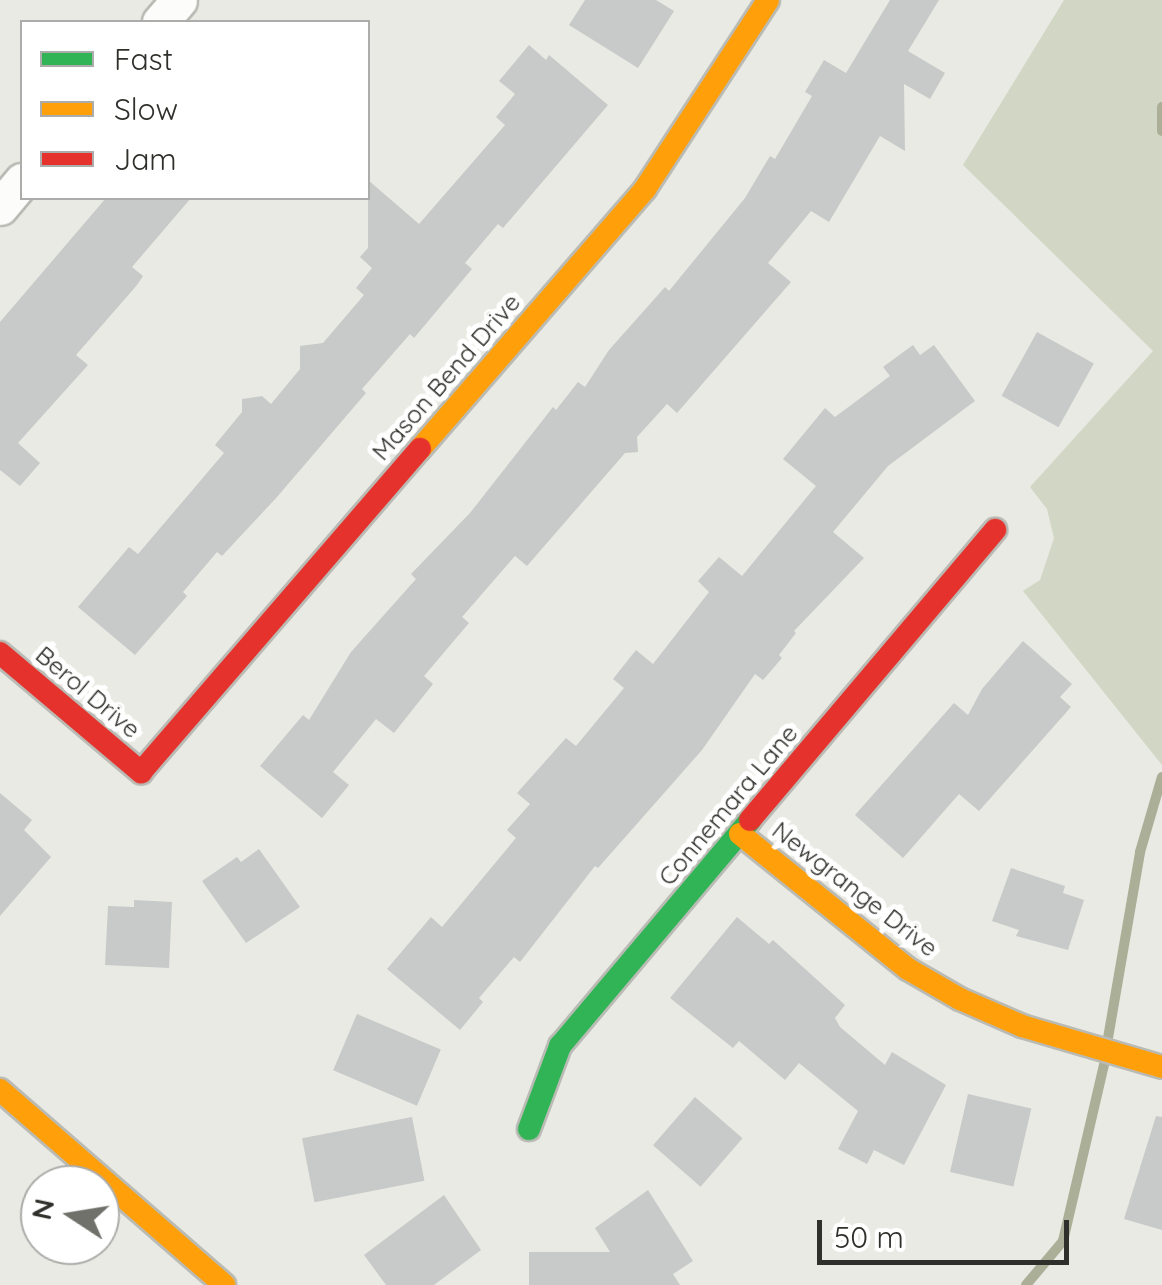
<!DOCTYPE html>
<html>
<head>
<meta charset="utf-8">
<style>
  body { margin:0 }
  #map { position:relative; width:1162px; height:1285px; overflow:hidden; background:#e9eae3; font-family:Quicksand,sans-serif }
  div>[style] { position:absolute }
  .green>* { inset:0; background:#d2d6c4 }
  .stream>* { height:10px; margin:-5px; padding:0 5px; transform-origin:5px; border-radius:5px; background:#abaf97 }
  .building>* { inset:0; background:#c7cac9; transform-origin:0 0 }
  .roads { filter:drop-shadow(2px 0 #babbb5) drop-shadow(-2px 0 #babbb5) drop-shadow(0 2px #babbb5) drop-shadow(0 -2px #babbb5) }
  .street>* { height:35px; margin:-17.5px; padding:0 17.5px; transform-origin:17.5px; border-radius:17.5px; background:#fcfcfb }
  .fast>* { height:22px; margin:-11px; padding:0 11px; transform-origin:11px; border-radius:11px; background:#30b455 }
  .slow>* { height:22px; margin:-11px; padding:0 11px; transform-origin:11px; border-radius:11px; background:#ff9f0a }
  .jam>* { height:22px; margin:-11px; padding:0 11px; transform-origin:11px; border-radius:11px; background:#e5322d }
  span { translate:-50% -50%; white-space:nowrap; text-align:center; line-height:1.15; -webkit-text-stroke:10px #fff; paint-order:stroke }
  .street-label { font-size:25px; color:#2f302b }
  .legend { position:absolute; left:20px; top:20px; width:350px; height:180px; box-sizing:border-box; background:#fff; border:2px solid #acacaa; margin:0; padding:12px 18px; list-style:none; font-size:30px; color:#2f302b }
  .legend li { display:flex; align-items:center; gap:20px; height:50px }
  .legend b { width:50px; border:2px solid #acacaa }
  .north { position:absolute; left:20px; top:1165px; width:100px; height:100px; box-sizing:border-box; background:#fff; border:2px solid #acacaa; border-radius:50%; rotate:282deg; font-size:28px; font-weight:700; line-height:40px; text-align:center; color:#2f302b }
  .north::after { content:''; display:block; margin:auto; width:35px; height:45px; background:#70716b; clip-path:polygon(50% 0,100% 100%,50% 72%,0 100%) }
  .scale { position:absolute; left:817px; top:1220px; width:252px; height:45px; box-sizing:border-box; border:5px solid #2f302b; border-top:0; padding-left:12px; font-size:30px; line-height:35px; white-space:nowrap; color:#2f302b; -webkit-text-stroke:8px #fff; paint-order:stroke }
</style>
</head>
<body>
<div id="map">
  <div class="green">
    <i style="clip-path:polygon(1064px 0,1162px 0,1162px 765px,1023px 591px,1040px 580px,1054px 538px,1047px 509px,1030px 487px,1153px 351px,963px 165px)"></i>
  </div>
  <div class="stream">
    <i style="left:1162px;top:107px;width:24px;rotate:90deg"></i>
    <i style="left:1108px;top:1038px;width:189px;rotate:-80.2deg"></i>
    <i style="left:1140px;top:852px;width:78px;rotate:-73.7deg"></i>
    <i style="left:1026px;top:1285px;width:57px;rotate:-49.9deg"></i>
    <i style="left:1063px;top:1241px;width:181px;rotate:-76.9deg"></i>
  </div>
  <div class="building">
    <i style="clip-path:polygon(585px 0,656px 0,674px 11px,638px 68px,569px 25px)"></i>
    <i style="clip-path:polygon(890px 0,939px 0,908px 51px,945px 73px,930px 99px,904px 84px,905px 151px,880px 136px,829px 222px,811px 211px,768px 263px,791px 282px,677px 413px,667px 404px,637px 437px,638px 452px,625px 453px,527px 566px,515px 556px,462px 617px,469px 623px,424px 676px,433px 684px,394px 733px,376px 719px,333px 772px,349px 785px,322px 818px,260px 766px,303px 715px,309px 720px,351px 652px,416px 579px,411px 574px,470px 513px,553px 407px,556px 410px,578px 382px,585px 387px,609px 350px,665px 287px,669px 291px,745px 198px,770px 156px,775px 159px,812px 96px,805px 92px,824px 60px,846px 73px)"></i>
    <i style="clip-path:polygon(529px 45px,546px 60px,549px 55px,608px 105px,503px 228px,498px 224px,465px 263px,472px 269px,414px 338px,410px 334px,362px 389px,366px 393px,277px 497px,222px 556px,217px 552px,183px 592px,187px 596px,135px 655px,78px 607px,129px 547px,138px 554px,224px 453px,215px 445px,242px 412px,242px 399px,262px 396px,271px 404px,300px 369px,300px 346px,323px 343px,364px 295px,356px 288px,372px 268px,360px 257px,368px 248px,368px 180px,419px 224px,505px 125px,496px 117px,515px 94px,499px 81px)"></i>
    <i style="clip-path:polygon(106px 198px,191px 198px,132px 267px,143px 276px,137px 285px,76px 355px,88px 365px,18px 443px,40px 463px,20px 486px,0 470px,0 322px)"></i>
    <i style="left:1037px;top:332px;width:65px;height:73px;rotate:29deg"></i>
    <i style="clip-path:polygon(913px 345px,920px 355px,934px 345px,975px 401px,888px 466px,833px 532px,864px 558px,794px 631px,796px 633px,779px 655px,782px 658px,763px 680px,755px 674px,702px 750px,598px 868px,595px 866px,520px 962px,514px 957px,479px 998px,483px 1002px,460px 1030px,387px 969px,431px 917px,442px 927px,516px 838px,507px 830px,530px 804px,517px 793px,566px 738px,576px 746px,624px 688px,613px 679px,636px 650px,653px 664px,709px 592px,698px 581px,719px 557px,742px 576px,816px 486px,783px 459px,825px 408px,835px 417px,890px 376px,883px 367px)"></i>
    <i style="clip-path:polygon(1023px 641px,1072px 684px,1060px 697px,1071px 707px,979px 811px,959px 794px,903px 858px,855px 815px,954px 703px,968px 715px,982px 689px)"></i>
    <i style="clip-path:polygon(0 793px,32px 820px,24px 830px,51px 857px,0 916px)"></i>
    <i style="clip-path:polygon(259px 849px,300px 907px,246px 943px,202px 881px,237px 857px,241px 862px)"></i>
    <i style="clip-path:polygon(1011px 868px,1065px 886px,1063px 893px,1084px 900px,1068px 950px,1016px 936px,1019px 930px,992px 921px)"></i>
    <i style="clip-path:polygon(134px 900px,172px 902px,169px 968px,105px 965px,108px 906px,134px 907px)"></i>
    <i style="clip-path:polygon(737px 917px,769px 944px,773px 940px,845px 1005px,835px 1018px,840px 1027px,885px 1065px,892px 1052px,946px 1085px,904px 1165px,874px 1150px,867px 1164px,838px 1149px,858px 1111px,799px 1063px,785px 1080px,739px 1041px,733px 1048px,670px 998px)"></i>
    <i style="left:357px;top:1014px;width:91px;height:61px;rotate:23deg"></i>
    <i style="left:968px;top:1094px;width:65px;height:80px;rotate:13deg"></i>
    <i style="left:695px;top:1097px;width:63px;height:64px;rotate:41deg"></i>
    <i style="clip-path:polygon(1156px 1116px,1162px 1117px,1162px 1230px,1124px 1219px)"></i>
    <i style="left:412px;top:1117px;width:65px;height:112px;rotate:79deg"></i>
    <i style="clip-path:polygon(648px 1190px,693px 1261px,673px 1274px,680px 1285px,529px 1285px,529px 1252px,610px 1252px,595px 1228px)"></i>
    <i style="clip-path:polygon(444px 1195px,481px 1250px,434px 1285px,386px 1285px,364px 1255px)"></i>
  </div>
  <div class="roads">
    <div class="street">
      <i style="left:160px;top:22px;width:29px;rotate:-49deg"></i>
      <i style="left:0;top:207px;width:34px;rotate:-50deg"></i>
    </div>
    <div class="fast">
      <i style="left:529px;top:1129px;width:89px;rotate:-69.5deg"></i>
      <i style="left:560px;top:1046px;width:295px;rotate:-49.9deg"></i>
    </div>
    <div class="slow">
      <i style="left:420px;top:449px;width:344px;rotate:-49.1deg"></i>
      <i style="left:645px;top:189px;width:225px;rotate:-56.9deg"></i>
      <i style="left:740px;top:834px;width:216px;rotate:38.8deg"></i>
      <i style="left:908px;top:969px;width:60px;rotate:30deg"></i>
      <i style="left:960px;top:999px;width:68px;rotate:23.5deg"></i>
      <i style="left:1022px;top:1026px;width:146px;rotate:16.3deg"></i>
      <i style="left:0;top:1090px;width:297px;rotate:41deg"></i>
    </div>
    <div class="jam">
      <i style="left:0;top:653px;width:185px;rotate:40.2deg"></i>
      <i style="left:141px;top:772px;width:427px;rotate:-49.2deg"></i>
      <i style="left:750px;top:820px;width:380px;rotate:-49.8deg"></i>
    </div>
  </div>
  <div class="street-label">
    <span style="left:446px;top:377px;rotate:-49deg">Mason Bend Drive</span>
    <span style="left:88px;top:692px;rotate:40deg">Berol Drive</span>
    <span style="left:728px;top:805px;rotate:-50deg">Connemara Lane</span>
    <span style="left:855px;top:889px;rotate:38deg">Newgrange Drive</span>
  </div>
  <ul class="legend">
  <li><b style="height:12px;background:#30b455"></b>Fast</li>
  <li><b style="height:12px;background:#ff9f0a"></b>Slow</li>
  <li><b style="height:12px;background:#e5322d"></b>Jam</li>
  </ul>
  <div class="north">N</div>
  <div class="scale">50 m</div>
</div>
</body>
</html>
